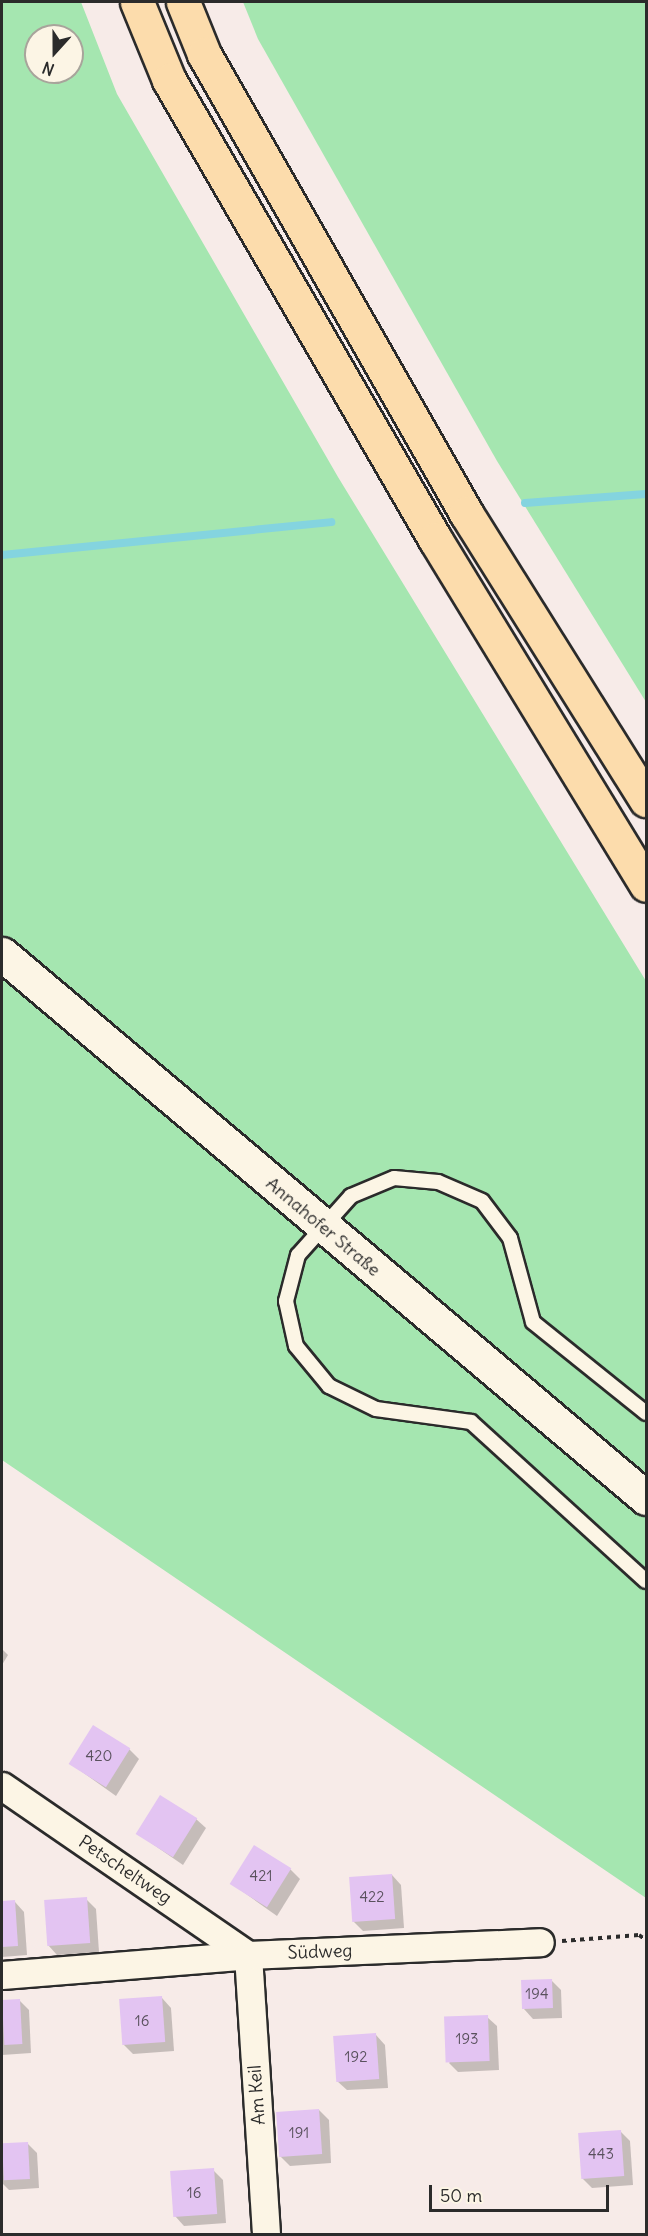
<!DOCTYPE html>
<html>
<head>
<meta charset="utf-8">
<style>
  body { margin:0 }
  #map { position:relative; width:648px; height:2236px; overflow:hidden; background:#f7ebe8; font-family:Delius,sans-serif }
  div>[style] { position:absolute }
  .green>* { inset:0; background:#a5e6b0 }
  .shadow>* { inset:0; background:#0003 }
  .stream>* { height:8px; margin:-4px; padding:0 4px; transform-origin:4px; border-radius:4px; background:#84d4df }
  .building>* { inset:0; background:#e3c4f2; transform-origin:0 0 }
  .path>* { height:4px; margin-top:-2px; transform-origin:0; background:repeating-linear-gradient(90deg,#2b2b2b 0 4.5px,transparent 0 9px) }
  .roads { filter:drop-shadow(2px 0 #2b2b2b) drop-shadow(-2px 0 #2b2b2b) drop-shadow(0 2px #2b2b2b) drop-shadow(0 -2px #2b2b2b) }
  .service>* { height:14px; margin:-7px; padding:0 7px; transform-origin:7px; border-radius:7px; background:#fcf5e5 }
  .minor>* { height:27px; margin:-13.5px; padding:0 13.5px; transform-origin:13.5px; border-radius:13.5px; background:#fcf5e5 }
  .tertiary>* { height:33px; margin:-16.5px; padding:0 16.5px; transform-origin:16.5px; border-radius:16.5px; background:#fcf5e5 }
  .trunk>* { height:33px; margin:-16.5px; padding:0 16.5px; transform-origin:16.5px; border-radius:16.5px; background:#fcdcac }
  span { translate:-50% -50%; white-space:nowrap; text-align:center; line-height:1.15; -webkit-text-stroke:6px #fcf5e5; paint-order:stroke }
  .number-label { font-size:15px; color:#59515d }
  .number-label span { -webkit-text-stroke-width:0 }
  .street-label { font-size:18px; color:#2b2b2b }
  .frame { position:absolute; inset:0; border:3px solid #2b2b2b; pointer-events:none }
  .north { position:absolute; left:24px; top:24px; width:60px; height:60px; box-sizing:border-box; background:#fcf5e5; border:2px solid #a8a49b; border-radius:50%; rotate:201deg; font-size:16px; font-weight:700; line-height:24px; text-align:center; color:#2b2b2b }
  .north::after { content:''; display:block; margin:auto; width:21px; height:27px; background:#2b2b2b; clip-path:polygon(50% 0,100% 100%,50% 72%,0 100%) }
  .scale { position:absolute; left:429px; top:2185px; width:180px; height:27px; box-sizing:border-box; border:3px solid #2b2b2b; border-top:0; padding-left:8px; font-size:18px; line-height:21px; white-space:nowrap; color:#2b2b2b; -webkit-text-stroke:4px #fcf5e5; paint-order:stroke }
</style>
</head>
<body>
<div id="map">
  <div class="green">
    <i style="clip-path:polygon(evenodd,2px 2px,81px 2px,117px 94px,338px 477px,646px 981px,646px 1898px,2px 1460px,2px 2px,36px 36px,72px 36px,72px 72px,36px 72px,36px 36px)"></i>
    <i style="clip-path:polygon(243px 2px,646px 2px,646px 702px,497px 461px,258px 39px)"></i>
  </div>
  <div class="shadow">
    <i style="clip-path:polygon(2px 1649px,8px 1655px,2px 1665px)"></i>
    <i style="clip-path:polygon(129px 1749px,139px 1759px,116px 1796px,71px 1764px)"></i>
    <i style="clip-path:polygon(196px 1819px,206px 1828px,183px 1865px,138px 1834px)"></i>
    <i style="clip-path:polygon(290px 1869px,300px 1879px,277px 1916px,232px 1884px)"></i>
    <i style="clip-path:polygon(392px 1875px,401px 1885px,404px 1928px,363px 1931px,353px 1921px)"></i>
    <i style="clip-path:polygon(86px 1899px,96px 1909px,99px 1952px,57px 1955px,48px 1945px)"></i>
    <i style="clip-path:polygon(15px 1902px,24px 1912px,27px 1955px,2px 1957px,2px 1903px)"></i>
    <i style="clip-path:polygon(551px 1980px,561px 1990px,562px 2018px,533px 2019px,524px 2009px)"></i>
    <i style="clip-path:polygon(162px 1998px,171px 2008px,174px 2051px,133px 2054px,123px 2044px)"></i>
    <i style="clip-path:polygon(19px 2000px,29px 2010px,31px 2053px,2px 2055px,2px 2001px)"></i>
    <i style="clip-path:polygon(487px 2017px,497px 2026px,499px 2070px,458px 2072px,449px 2063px)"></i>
    <i style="clip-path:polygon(376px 2035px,385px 2045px,388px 2088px,347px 2090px,337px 2081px)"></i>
    <i style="clip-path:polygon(319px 2110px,329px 2120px,331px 2163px,290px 2166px,280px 2156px)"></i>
    <i style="clip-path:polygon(621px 2132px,630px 2141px,633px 2185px,592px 2188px,582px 2178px)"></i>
    <i style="clip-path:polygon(27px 2143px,37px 2153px,39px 2188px,9px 2190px,2px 2183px,2px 2145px)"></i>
    <i style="clip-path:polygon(213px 2170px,223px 2180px,226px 2223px,184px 2226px,175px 2216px)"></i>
  </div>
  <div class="stream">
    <i style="left:525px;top:503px;width:121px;rotate:-4.3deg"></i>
    <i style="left:2px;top:555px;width:331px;rotate:-5.7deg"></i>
  </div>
  <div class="building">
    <i style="left:93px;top:1725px;width:44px;height:46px;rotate:32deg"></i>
    <i style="left:160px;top:1795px;width:44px;height:46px;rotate:32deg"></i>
    <i style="left:254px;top:1845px;width:44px;height:46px;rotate:32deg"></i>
    <i style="left:392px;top:1874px;width:45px;height:43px;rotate:86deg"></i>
    <i style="left:87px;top:1897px;width:46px;height:43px;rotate:86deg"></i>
    <i style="clip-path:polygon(15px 1900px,18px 1946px,2px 1947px,2px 1901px)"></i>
    <i style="left:552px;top:1979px;width:29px;height:31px;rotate:88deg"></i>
    <i style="left:162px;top:1996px;width:46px;height:43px;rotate:86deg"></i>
    <i style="left:20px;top:1999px;width:45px;height:18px;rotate:87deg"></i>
    <i style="left:488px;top:2015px;width:46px;height:44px;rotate:88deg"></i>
    <i style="left:376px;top:2033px;width:46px;height:43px;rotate:86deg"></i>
    <i style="left:319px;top:2109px;width:45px;height:43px;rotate:86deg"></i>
    <i style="left:621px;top:2130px;width:46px;height:43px;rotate:86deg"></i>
    <i style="left:28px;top:2142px;width:37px;height:26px;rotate:87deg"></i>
    <i style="left:214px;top:2168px;width:46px;height:44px;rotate:86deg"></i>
  </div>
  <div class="path">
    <i style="left:562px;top:1941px;width:77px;rotate:-4.5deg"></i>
    <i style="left:639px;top:1935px;width:9px;rotate:36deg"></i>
  </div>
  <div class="roads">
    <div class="service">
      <i style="left:646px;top:1413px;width:145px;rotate:-141.2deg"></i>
      <i style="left:533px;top:1322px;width:87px;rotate:-105.3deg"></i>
      <i style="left:510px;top:1238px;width:46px;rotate:-127.1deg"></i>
      <i style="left:482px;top:1201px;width:48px;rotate:-156.6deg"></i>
      <i style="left:438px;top:1182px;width:44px;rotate:-174.8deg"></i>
      <i style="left:394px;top:1178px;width:47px;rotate:157.3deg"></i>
      <i style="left:351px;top:1196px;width:79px;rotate:131.9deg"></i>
      <i style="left:298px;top:1255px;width:48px;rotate:104.6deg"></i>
      <i style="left:286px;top:1301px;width:46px;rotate:77.5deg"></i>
      <i style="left:296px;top:1346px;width:52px;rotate:50.5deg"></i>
      <i style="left:329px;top:1386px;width:52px;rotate:26.1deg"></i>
      <i style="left:376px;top:1409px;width:96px;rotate:7.8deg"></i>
      <i style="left:471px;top:1422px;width:236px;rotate:42.3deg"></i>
    </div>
    <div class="minor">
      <i style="left:2px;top:1786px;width:298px;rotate:34.5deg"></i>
      <i style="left:248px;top:1955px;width:280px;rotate:86.3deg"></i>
      <i style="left:2px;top:1975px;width:247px;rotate:-4.6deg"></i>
      <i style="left:248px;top:1955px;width:292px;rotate:-2.5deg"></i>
    </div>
    <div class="tertiary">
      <i style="left:2px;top:954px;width:843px;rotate:40.19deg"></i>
    </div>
    <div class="trunk">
      <i style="left:137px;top:2px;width:84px;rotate:67.7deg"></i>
      <i style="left:169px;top:80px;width:531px;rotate:59.91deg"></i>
      <i style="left:435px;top:539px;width:405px;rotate:58.6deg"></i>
      <i style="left:183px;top:2px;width:56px;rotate:68deg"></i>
      <i style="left:204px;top:54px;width:529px;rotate:60.28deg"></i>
      <i style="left:466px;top:513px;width:339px;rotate:57.9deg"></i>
    </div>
  </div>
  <div class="number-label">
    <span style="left:99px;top:1756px">420</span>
    <span style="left:261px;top:1876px">421</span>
    <span style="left:372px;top:1897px">422</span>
    <span style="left:537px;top:1994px">194</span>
    <span style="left:142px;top:2021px">16</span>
    <span style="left:467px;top:2039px">193</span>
    <span style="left:356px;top:2057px">192</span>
    <span style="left:299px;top:2133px">191</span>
    <span style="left:601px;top:2154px">443</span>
    <span style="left:194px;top:2193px">16</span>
  </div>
  <div class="street-label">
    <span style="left:323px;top:1227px;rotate:40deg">Annahofer Straße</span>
    <span style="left:125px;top:1870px;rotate:34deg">Petscheltweg</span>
    <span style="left:320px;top:1952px;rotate:-2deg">Südweg</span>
    <span style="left:257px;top:2095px;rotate:-94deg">Am Keil</span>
  </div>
  <div class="frame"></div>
  <div class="north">N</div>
  <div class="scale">50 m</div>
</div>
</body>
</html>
